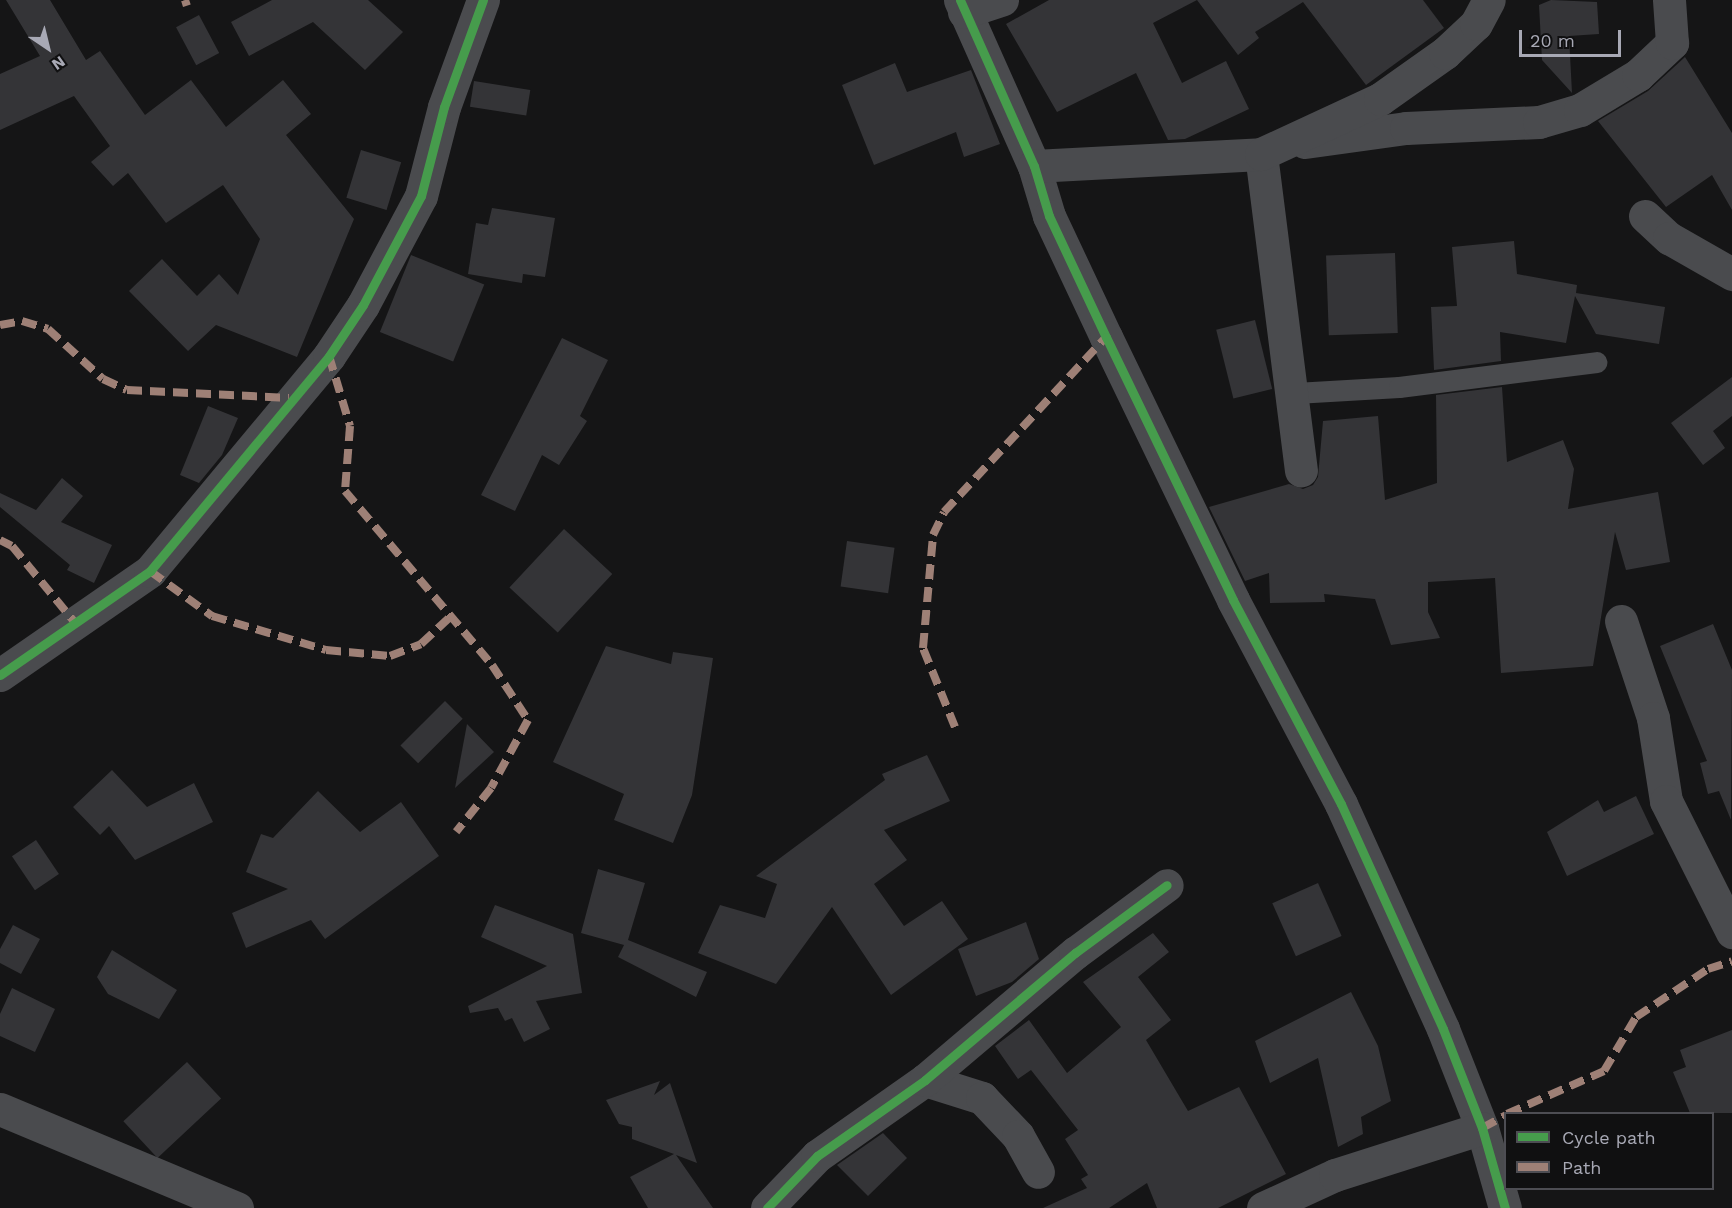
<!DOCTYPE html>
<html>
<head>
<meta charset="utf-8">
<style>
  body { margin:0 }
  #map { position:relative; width:1732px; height:1208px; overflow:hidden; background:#151516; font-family:"Work Sans",sans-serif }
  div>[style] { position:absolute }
  .building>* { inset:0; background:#343437; transform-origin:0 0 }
  .service>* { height:21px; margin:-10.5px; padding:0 10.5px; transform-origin:10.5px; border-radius:10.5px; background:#4a4b4e }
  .minor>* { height:33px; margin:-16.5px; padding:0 16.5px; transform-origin:16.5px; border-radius:16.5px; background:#4a4b4e }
  .quiet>* { height:8px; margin-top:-4px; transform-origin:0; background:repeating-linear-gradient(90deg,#9e8076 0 15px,transparent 0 23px) }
  .cycleway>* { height:9px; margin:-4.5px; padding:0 4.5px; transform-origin:4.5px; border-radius:4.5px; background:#469c4c }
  span { translate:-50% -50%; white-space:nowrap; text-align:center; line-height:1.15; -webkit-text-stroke:4.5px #101011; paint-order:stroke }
  .legend { position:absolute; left:1504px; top:1112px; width:210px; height:78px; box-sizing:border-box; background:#101011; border:2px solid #4d4d53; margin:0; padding:8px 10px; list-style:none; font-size:18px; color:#a8a9b5 }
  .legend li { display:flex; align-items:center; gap:12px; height:30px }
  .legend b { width:30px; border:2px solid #4d4d53 }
  .north { position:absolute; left:18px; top:18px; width:60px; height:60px; -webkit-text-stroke:4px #101011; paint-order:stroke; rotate:145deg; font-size:16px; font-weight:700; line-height:24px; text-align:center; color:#a8a9b5 }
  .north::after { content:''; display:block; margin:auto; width:21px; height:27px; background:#a8a9b5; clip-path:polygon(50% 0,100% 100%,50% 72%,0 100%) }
  .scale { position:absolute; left:1519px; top:30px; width:102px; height:27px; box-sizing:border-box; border:3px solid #a8a9b5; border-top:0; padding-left:8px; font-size:18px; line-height:21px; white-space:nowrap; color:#a8a9b5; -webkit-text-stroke:4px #101011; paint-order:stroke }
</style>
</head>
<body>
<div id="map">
  <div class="building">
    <i style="clip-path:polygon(6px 0,50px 0,86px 60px,100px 51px,145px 115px,191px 80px,226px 127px,283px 80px,311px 114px,286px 135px,354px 219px,297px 357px,216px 325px,188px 351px,129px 291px,162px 259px,197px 296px,219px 274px,238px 295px,260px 239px,223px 185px,166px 223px,128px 173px,113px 186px,91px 162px,110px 146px,74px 96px,0 130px,0 74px,40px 56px)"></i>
    <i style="clip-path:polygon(272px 0,368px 0,403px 32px,365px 70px,313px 22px,249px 56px,231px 22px)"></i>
    <i style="clip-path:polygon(1049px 0,1423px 0,1444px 28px,1366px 85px,1303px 2px,1255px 32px,1259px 38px,1238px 55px,1197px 0,1153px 23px,1182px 83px,1226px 61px,1249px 109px,1185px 139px,1168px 140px,1136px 73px,1057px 112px,1006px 24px)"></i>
    <i style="clip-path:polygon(1551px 0,1597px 2px,1599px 34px,1569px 36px,1572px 93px,1542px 60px,1539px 5px)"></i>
    <i style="left:199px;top:15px;width:43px;height:26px;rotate:62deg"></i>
    <i style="clip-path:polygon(1685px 57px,1732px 133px,1732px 210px,1712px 175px,1666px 207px,1598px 121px,1648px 91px)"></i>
    <i style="clip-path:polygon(895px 63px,907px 92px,971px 70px,1000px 144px,964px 157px,956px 132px,874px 165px,842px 85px)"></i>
    <i style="left:474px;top:81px;width:57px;height:26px;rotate:9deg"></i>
    <i style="left:361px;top:150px;width:42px;height:50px;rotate:17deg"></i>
    <i style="clip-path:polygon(492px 208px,555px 218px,545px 277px,523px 274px,522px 283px,468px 274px,476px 223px,488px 225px)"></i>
    <i style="clip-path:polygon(1514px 241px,1517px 274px,1577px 285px,1576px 293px,1665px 307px,1659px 344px,1596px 334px,1575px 296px,1566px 343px,1500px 332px,1501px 361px,1434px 370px,1431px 307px,1457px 306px,1452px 247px)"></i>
    <i style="left:1395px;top:253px;width:80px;height:69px;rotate:88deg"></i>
    <i style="left:411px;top:255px;width:79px;height:83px;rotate:22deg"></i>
    <i style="left:1255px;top:320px;width:71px;height:40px;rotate:76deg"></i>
    <i style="clip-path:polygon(562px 338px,608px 360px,580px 416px,587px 421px,559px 465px,542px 455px,515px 511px,481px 495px)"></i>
    <i style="clip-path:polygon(1732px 377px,1732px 416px,1713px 431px,1725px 448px,1703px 465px,1671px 423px)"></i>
    <i style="clip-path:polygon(1502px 387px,1507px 462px,1563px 440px,1574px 469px,1568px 509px,1658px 492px,1670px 562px,1626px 570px,1615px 532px,1593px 666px,1501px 673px,1495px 578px,1428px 582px,1428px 612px,1440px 638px,1391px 645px,1375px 599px,1324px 594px,1325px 602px,1270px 603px,1269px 573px,1245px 581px,1209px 507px,1289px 484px,1303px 489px,1313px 485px,1318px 477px,1323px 421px,1378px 416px,1385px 500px,1437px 483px,1436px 395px)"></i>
    <i style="clip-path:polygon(208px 406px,238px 418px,222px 455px,199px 483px,180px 475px)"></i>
    <i style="clip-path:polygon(62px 478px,83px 496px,61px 522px,112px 545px,94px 583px,67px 570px,70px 565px,0 507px,0 493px,36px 510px)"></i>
    <i style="left:564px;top:529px;width:66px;height:80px;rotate:43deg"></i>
    <i style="left:847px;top:541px;width:48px;height:46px;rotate:8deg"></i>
    <i style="clip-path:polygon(1713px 624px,1732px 670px,1731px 820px,1719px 791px,1708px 794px,1700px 763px,1707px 761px,1660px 646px)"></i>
    <i style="clip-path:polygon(606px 646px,671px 664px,673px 652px,713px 658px,692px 795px,673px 843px,614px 820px,624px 794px,553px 762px)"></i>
    <i style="left:445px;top:701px;width:25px;height:63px;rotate:45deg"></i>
    <i style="clip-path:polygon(467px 724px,494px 752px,455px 788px)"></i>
    <i style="clip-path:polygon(927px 755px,950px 801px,884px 830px,907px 860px,874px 884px,904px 926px,942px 901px,968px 939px,891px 995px,832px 907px,776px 984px,698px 953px,720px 905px,765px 918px,777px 884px,756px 876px,885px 780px,882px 774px)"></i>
    <i style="clip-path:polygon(112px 770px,147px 807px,194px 783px,213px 822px,135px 860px,109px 826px,100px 835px,73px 807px)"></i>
    <i style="clip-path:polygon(318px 791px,360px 832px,401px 802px,439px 856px,325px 939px,311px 920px,246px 948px,232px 913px,288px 889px,246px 872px,261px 834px,273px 838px)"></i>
    <i style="clip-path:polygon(1636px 796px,1654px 834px,1567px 876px,1547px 832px,1598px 800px,1604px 812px)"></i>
    <i style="left:36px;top:840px;width:41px;height:29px;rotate:56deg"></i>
    <i style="clip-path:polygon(598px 869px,645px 883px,628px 940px,707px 972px,696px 997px,618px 957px,624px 945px,581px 933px)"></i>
    <i style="left:1318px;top:883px;width:58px;height:50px;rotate:66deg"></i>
    <i style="clip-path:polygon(495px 905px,573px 934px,582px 993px,536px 1001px,550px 1029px,524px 1042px,512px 1018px,505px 1021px,498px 1008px,470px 1013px,468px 1006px,547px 966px,481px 937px)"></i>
    <i style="clip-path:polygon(1026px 922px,1039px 959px,1012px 982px,976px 996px,958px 949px)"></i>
    <i style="clip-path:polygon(13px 925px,40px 939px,21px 974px,0 963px,0 949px)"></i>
    <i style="clip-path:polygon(1153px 933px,1169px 952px,1138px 977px,1171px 1020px,1146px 1040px,1188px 1111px,1239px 1087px,1286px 1174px,1218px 1208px,1157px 1208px,1147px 1183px,1109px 1208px,1043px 1208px,1087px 1188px,1081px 1179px,1088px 1175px,1065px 1139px,1078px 1130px,1031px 1070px,1018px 1079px,995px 1046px,1029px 1020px,1067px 1073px,1121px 1027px,1083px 982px)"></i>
    <i style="clip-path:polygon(112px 950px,177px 990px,159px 1019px,108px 994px,97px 977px)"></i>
    <i style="clip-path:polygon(12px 988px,55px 1009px,35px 1052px,0 1036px,0 1014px)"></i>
    <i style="clip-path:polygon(1351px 992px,1378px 1046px,1391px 1101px,1361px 1117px,1363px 1134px,1338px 1147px,1318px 1058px,1270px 1083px,1255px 1041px)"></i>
    <i style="clip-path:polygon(1732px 1030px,1732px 1113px,1690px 1113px,1673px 1072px,1686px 1067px,1680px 1050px)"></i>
    <i style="left:187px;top:1062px;width:50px;height:87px;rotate:47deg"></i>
    <i style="clip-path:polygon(660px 1081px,654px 1095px,670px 1083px,697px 1163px,676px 1155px,713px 1208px,648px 1208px,630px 1177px,674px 1154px,632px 1139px,632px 1127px,619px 1124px,606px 1100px)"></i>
    <i style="clip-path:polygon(883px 1133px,907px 1158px,868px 1196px,837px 1165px)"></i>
  </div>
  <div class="service">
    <i style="left:1295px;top:393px;width:104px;rotate:-3.3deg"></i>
    <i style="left:1399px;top:387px;width:199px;rotate:-7.2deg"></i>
  </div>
  <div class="minor">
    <i style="left:960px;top:0;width:182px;rotate:66deg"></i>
    <i style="left:1034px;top:166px;width:52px;rotate:73.3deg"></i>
    <i style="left:1049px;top:216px;width:134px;rotate:64.8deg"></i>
    <i style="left:1106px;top:337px;width:292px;rotate:64.2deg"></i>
    <i style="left:1233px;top:600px;width:231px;rotate:62.1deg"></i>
    <i style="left:1341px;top:804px;width:247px;rotate:65.6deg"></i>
    <i style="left:1443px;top:1029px;width:106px;rotate:68.5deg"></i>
    <i style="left:1482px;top:1128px;width:83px;rotate:74deg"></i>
    <i style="left:964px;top:12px;width:40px;rotate:-18deg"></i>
    <i style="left:1305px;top:142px;width:102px;rotate:-7.9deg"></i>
    <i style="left:1406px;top:128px;width:133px;rotate:-2.6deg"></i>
    <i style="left:1539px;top:122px;width:43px;rotate:-16.3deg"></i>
    <i style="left:1580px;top:110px;width:68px;rotate:-31.1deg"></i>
    <i style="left:1638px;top:75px;width:47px;rotate:-43.3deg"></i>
    <i style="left:1672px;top:43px;width:43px;rotate:-94deg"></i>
    <i style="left:1261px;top:154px;width:319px;rotate:82.8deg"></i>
    <i style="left:1034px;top:166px;width:227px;rotate:-3deg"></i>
    <i style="left:1261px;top:154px;width:131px;rotate:-24.8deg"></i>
    <i style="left:1380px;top:99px;width:80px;rotate:-35.3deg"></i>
    <i style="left:1445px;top:53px;width:42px;rotate:-43.1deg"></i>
    <i style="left:1476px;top:24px;width:27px;rotate:-62deg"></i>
    <i style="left:1645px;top:216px;width:33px;rotate:43deg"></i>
    <i style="left:1669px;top:238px;width:73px;rotate:29.7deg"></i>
    <i style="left:1621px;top:621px;width:102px;rotate:71.7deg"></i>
    <i style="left:1653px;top:718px;width:84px;rotate:81.1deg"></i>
    <i style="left:1666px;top:801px;width:147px;rotate:63.3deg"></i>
    <i style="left:0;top:675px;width:183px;rotate:-34.7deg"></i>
    <i style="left:150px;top:571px;width:280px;rotate:-50.2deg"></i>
    <i style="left:329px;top:356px;width:61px;rotate:-56.3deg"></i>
    <i style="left:363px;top:305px;width:123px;rotate:-62deg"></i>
    <i style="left:421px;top:196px;width:92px;rotate:-75.5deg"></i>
    <i style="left:444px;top:107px;width:114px;rotate:-70deg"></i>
    <i style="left:925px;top:1080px;width:60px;rotate:17.5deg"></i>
    <i style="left:982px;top:1098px;width:52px;rotate:46.5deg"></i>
    <i style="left:1018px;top:1136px;width:41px;rotate:60.9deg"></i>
    <i style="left:0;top:1109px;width:257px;rotate:22.7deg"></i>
    <i style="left:767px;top:1208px;width:72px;rotate:-46.1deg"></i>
    <i style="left:817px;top:1156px;width:132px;rotate:-35.1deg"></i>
    <i style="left:925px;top:1080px;width:197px;rotate:-40.3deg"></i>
    <i style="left:1075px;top:953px;width:114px;rotate:-36.5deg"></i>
    <i style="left:1263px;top:1208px;width:79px;rotate:-24.6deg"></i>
    <i style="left:1335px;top:1175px;width:154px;rotate:-17.7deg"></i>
  </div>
  <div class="quiet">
    <i style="left:185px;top:0;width:6px;rotate:72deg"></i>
    <i style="left:0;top:325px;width:22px;rotate:-10deg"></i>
    <i style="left:22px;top:321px;width:27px;rotate:17deg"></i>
    <i style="left:48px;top:329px;width:74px;rotate:42.3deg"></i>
    <i style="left:103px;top:379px;width:26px;rotate:25deg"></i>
    <i style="left:127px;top:390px;width:162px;rotate:2.8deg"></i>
    <i style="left:329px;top:356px;width:73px;rotate:73.3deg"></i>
    <i style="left:350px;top:426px;width:65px;rotate:94.4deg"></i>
    <i style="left:345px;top:491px;width:228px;rotate:49.8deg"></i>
    <i style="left:492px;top:665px;width:66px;rotate:56.8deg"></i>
    <i style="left:528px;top:720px;width:77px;rotate:118.6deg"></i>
    <i style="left:491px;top:788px;width:56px;rotate:128.5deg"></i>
    <i style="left:0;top:540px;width:13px;rotate:27deg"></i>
    <i style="left:12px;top:546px;width:102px;rotate:50.6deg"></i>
    <i style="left:150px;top:571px;width:77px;rotate:36deg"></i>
    <i style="left:212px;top:616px;width:119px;rotate:16.6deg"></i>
    <i style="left:326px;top:650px;width:64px;rotate:5.4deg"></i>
    <i style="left:390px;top:656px;width:33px;rotate:-21deg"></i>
    <i style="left:421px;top:644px;width:40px;rotate:-43deg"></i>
    <i style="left:955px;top:727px;width:85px;rotate:-112.1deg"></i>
    <i style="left:923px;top:648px;width:113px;rotate:-84.9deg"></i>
    <i style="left:933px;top:535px;width:25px;rotate:-64deg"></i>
    <i style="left:944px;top:512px;width:238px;rotate:-47.2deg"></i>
    <i style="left:1507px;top:1114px;width:106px;rotate:-23.9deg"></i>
    <i style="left:1604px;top:1071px;width:63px;rotate:-59.3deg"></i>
    <i style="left:1636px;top:1017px;width:87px;rotate:-33.7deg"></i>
    <i style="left:1708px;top:969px;width:25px;rotate:-18deg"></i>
    <i style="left:1482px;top:1128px;width:27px;rotate:-28deg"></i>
  </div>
  <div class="cycleway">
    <i style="left:960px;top:0;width:182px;rotate:66deg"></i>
    <i style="left:1034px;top:166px;width:52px;rotate:73.3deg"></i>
    <i style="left:1049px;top:216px;width:134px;rotate:64.8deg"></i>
    <i style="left:1106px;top:337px;width:292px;rotate:64.2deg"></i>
    <i style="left:1233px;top:600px;width:231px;rotate:62.1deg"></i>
    <i style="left:1341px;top:804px;width:247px;rotate:65.6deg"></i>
    <i style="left:1443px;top:1029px;width:106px;rotate:68.5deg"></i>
    <i style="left:1482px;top:1128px;width:83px;rotate:74deg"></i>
    <i style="left:0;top:675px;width:183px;rotate:-34.7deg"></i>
    <i style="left:150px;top:571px;width:280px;rotate:-50.2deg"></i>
    <i style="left:329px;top:356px;width:61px;rotate:-56.3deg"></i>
    <i style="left:363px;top:305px;width:123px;rotate:-62deg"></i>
    <i style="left:421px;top:196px;width:92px;rotate:-75.5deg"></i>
    <i style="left:444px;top:107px;width:114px;rotate:-70deg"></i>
    <i style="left:767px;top:1208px;width:72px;rotate:-46.1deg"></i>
    <i style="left:817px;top:1156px;width:132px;rotate:-35.1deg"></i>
    <i style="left:925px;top:1080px;width:197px;rotate:-40.3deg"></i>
    <i style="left:1075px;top:953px;width:114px;rotate:-36.5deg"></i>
  </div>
  <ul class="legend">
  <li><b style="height:8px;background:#469c4c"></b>Cycle path</li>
  <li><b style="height:8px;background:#9e8076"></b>Path</li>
  </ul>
  <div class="north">N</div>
  <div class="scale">20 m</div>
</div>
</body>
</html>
